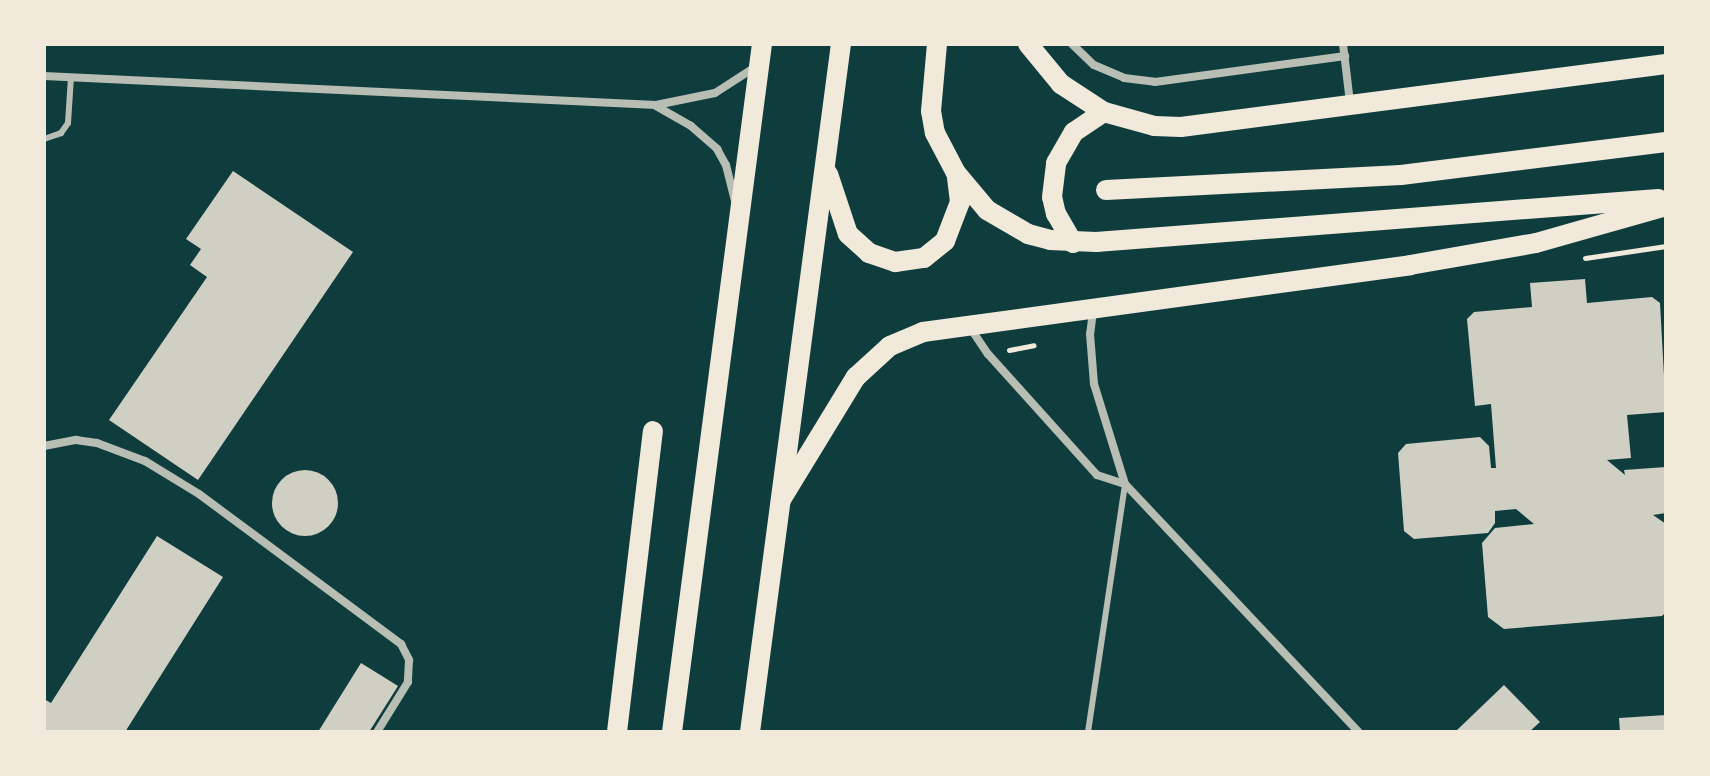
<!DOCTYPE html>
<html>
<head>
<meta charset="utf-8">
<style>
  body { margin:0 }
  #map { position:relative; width:1710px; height:776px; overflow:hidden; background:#0f3d3e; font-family:"Archivo Narrow",sans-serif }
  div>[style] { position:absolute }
  .building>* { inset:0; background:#cfcfc3 }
  .round { border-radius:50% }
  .path>* { height:5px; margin:-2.5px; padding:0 2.5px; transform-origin:2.5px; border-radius:2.5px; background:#f1e9da }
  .service>* { height:6px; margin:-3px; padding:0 3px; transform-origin:3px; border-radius:3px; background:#b8beb3 }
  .minor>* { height:8px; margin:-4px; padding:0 4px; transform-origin:4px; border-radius:4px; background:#b8beb3 }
  .primary>* { height:20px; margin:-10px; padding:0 10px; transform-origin:10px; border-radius:10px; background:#f1e9da }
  span { translate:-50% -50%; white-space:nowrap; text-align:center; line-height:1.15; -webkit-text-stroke:6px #f1e9da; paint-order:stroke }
  .frame { position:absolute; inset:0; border:46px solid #f1e9da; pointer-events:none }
</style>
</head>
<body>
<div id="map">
  <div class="building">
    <i style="clip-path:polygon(233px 171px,353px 252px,198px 480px,109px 420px,207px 277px,190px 265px,201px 249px,186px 239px)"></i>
    <i style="clip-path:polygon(1585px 279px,1587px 303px,1652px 297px,1660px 303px,1666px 412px,1627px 415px,1631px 458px,1607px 460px,1625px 475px,1624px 470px,1666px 467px,1666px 513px,1653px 515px,1666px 524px,1666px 612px,1662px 616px,1504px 629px,1488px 617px,1482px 543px,1495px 528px,1534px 524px,1516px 509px,1495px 511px,1495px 523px,1488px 533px,1414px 539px,1404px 531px,1398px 453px,1406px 444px,1480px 437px,1489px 446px,1491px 468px,1496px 468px,1491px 404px,1475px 406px,1467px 319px,1474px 312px,1532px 307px,1530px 283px)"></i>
    <i class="round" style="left:272px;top:470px;width:66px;height:66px"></i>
    <i style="clip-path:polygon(157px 536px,223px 577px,125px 732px,44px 732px,44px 699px,51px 703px)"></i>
    <i style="clip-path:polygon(361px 663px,398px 686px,369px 732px,318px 732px)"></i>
    <i style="clip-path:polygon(1504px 685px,1540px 722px,1529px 732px,1455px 732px)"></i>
    <i style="clip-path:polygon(1666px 715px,1666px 732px,1620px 732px,1619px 718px)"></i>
  </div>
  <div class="path">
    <i style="left:1585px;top:258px;width:82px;rotate:-8.4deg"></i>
    <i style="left:1009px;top:350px;width:25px;rotate:-11deg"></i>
  </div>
  <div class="service">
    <i style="left:44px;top:139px;width:18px;rotate:-19deg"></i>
    <i style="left:61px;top:133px;width:12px;rotate:-55deg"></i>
    <i style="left:68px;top:123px;width:46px;rotate:-86.3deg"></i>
    <i style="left:1088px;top:732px;width:251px;rotate:-81.5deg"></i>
  </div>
  <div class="minor">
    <i style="left:1072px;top:44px;width:30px;rotate:44deg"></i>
    <i style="left:1094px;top:65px;width:33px;rotate:23deg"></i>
    <i style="left:1124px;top:78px;width:31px;rotate:7deg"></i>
    <i style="left:1155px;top:82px;width:192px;rotate:-7.8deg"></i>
    <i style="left:1343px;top:44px;width:59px;rotate:83.2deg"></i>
    <i style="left:44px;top:76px;width:613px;rotate:2.71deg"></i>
    <i style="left:656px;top:105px;width:60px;rotate:-11.5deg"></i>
    <i style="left:715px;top:93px;width:50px;rotate:-32.7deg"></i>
    <i style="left:656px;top:106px;width:40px;rotate:29.7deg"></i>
    <i style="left:691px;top:126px;width:35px;rotate:41deg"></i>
    <i style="left:717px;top:149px;width:18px;rotate:61deg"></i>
    <i style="left:726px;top:165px;width:37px;rotate:76deg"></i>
    <i style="left:1093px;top:311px;width:23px;rotate:97deg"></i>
    <i style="left:1090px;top:334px;width:50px;rotate:85.4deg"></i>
    <i style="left:1094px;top:384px;width:105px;rotate:72.8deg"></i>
    <i style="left:969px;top:326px;width:34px;rotate:56deg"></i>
    <i style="left:988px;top:354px;width:163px;rotate:48deg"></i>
    <i style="left:1097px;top:475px;width:29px;rotate:18deg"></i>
    <i style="left:1125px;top:484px;width:341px;rotate:46.7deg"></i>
    <i style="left:44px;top:446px;width:33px;rotate:-11deg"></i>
    <i style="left:76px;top:440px;width:21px;rotate:8deg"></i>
    <i style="left:97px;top:443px;width:51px;rotate:20.6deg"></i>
    <i style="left:145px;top:461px;width:63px;rotate:31.4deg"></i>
    <i style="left:199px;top:494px;width:252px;rotate:36.6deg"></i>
    <i style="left:401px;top:644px;width:18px;rotate:63deg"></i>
    <i style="left:409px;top:660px;width:22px;rotate:93deg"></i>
    <i style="left:408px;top:682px;width:59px;rotate:121.8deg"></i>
  </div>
  <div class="primary">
    <i style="left:937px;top:44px;width:67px;rotate:95.1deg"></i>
    <i style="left:931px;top:111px;width:22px;rotate:80deg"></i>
    <i style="left:935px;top:133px;width:45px;rotate:62.3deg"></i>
    <i style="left:956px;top:173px;width:48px;rotate:50deg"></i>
    <i style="left:987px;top:210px;width:48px;rotate:30.3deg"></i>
    <i style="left:1028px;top:234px;width:23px;rotate:15deg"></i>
    <i style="left:1050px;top:240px;width:46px;rotate:2.5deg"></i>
    <i style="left:1096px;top:242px;width:564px;rotate:-4.38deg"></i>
    <i style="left:1028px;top:44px;width:52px;rotate:50.5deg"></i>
    <i style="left:1061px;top:84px;width:51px;rotate:33.1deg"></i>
    <i style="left:1104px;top:112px;width:52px;rotate:15.6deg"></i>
    <i style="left:1154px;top:126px;width:27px;rotate:2deg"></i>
    <i style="left:1181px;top:127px;width:489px;rotate:-7.4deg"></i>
    <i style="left:828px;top:174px;width:63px;rotate:71.6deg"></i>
    <i style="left:848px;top:234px;width:28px;rotate:42deg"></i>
    <i style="left:869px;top:253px;width:28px;rotate:19deg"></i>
    <i style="left:895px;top:262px;width:29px;rotate:-8deg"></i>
    <i style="left:924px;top:258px;width:27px;rotate:-39deg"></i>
    <i style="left:945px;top:241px;width:42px;rotate:-69deg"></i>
    <i style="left:960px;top:202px;width:25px;rotate:-97deg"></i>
    <i style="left:1106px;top:190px;width:295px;rotate:-2.9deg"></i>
    <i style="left:1401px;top:175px;width:267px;rotate:-7.1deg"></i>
    <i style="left:1073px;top:243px;width:34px;rotate:-120deg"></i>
    <i style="left:1056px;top:214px;width:17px;rotate:-103deg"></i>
    <i style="left:1052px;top:197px;width:34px;rotate:-83deg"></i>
    <i style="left:1056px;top:163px;width:36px;rotate:-60deg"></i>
    <i style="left:1074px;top:132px;width:36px;rotate:-34deg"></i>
    <i style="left:782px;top:498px;width:142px;rotate:-58.6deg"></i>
    <i style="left:856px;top:377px;width:46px;rotate:-42.4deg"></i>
    <i style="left:890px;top:346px;width:36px;rotate:-23deg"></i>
    <i style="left:923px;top:332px;width:492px;rotate:-7.8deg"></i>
    <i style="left:1410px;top:265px;width:128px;rotate:-9.9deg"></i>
    <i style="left:1536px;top:243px;width:135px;rotate:-15.9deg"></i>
    <i style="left:617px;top:732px;width:303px;rotate:-83.2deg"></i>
    <i style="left:672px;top:732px;width:694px;rotate:-82.55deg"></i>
    <i style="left:750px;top:732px;width:694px;rotate:-82.47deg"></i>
  </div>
  <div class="frame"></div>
</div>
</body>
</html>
